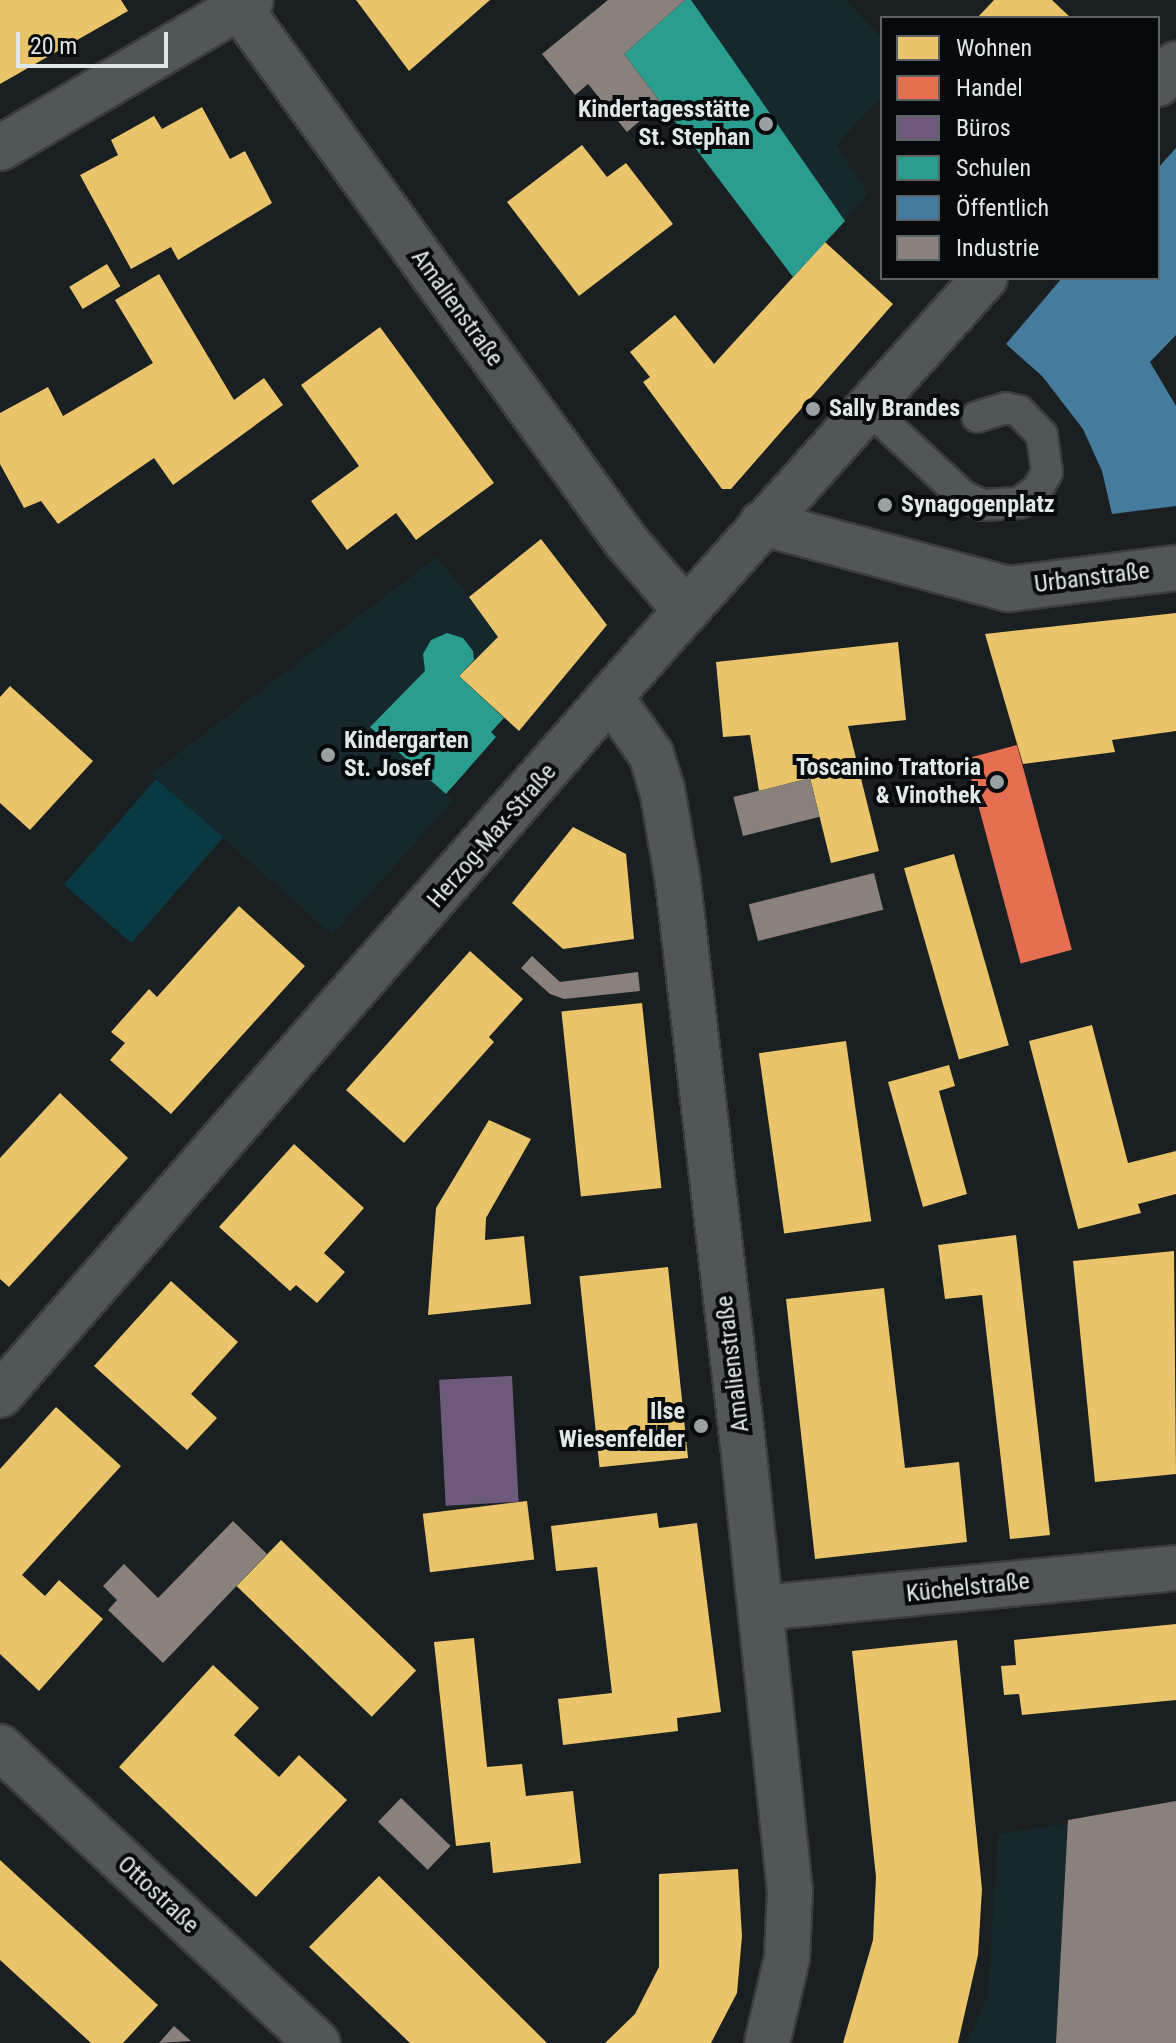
<!DOCTYPE html>
<html>
<head>
<meta charset="utf-8">
<style>
  body { margin:0 }
  #map { position:relative; width:1176px; height:2043px; overflow:hidden; background:#1a2022; font-family:"Roboto Condensed",sans-serif }
  div>[style] { position:absolute }
  .built>* { inset:0; background:#16282c }
  .green>* { inset:0; background:#093943; transform-origin:0 0 }
  .homes>* { inset:0; background:#e9c46a; transform-origin:0 0 }
  .shops>* { inset:0; background:#e76f51; transform-origin:0 0 }
  .offices>* { inset:0; background:#6d597a; transform-origin:0 0 }
  .schools>* { inset:0; background:#2a9d8f }
  .public>* { inset:0; background:#457b9d }
  .industry>* { inset:0; background:#8a817c; transform-origin:0 0 }
  .roads { filter:drop-shadow(2px 0 #393d3f) drop-shadow(-2px 0 #393d3f) drop-shadow(0 2px #393d3f) drop-shadow(0 -2px #393d3f) }
  .service>* { height:30px; margin:-15px; padding:0 15px; transform-origin:15px; border-radius:15px; background:#515758 }
  .minor>* { height:44px; margin:-22px; padding:0 22px; transform-origin:22px; border-radius:22px; background:#515758 }
  .dots>* { width:22px; height:22px; translate:-50% -50%; box-sizing:border-box; border:4px solid #060a0c; border-radius:50% }
  span { translate:-50% -50%; white-space:nowrap; text-align:center; line-height:1.15; -webkit-text-stroke:8px #060a0c; paint-order:stroke }
  .poi-label { font-size:24px; color:#dfe7e9; font-weight:700 }
  .right { translate:-100% -50%; text-align:right }
  .left { translate:0 -50%; text-align:left }
  .street-label { font-size:24px; color:#dfe7e9 }
  .legend { position:absolute; left:880px; top:16px; width:280px; height:264px; box-sizing:border-box; background:#060a0c; border:2px solid #5d6264; margin:0; padding:10px 14px; list-style:none; font-size:24px; color:#dfe7e9 }
  .legend li { display:flex; align-items:center; gap:16px; height:40px }
  .legend b { width:40px; border:2px solid #5d6264 }
  .scale { position:absolute; left:16px; top:32px; width:152px; height:36px; box-sizing:border-box; border:4px solid #dfe7e9; border-top:0; padding-left:10px; font-size:24px; line-height:28px; white-space:nowrap; color:#dfe7e9; -webkit-text-stroke:6px #060a0c; paint-order:stroke }
</style>
</head>
<body>
<div id="map">
  <div class="built">
    <i style="clip-path:polygon(685px 0,845px 0,882px 38px,882px 96px,836px 145px,868px 194px,793px 277px,624px 54px)"></i>
    <i style="clip-path:polygon(541px 539px,607px 625px,519px 731px,504px 718px,492px 732px,496px 737px,446px 794px,453px 801px,332px 935px,151px 774px,437px 557px,469px 597px)"></i>
    <i style="clip-path:polygon(1176px 1808px,1176px 2043px,967px 2043px,988px 1994px,998px 1834px)"></i>
  </div>
  <div class="green">
    <i style="left:156px;top:779px;width:89px;height:140px;rotate:41deg"></i>
  </div>
  <div class="homes">
    <i style="clip-path:polygon(0 0,121px 0,128px 11px,0 84px)"></i>
    <i style="clip-path:polygon(356px 0,490px 0,409px 71px)"></i>
    <i style="clip-path:polygon(994px 0,1052px 0,1071px 18px,977px 18px)"></i>
    <i style="clip-path:polygon(202px 107px,230px 159px,245px 151px,272px 203px,178px 260px,171px 247px,131px 269px,80px 175px,118px 155px,111px 140px,154px 116px,162px 129px)"></i>
    <i style="clip-path:polygon(582px 145px,607px 177px,626px 163px,673px 224px,579px 296px,507px 202px)"></i>
    <i style="clip-path:polygon(825px 242px,893px 304px,731px 489px,722px 489px,643px 382px,650px 377px,630px 352px,675px 315px,714px 364px)"></i>
    <i style="left:107px;top:264px;width:26px;height:44px;rotate:59deg"></i>
    <i style="clip-path:polygon(159px 274px,234px 400px,264px 378px,283px 405px,173px 485px,154px 458px,58px 524px,41px 501px,24px 508px,0 464px,0 413px,48px 387px,63px 416px,153px 363px,115px 300px)"></i>
    <i style="clip-path:polygon(380px 327px,494px 483px,416px 540px,396px 513px,347px 550px,311px 501px,359px 466px,301px 385px)"></i>
    <i style="clip-path:polygon(541px 539px,607px 625px,519px 731px,459px 676px,498px 637px,469px 597px)"></i>
    <i style="clip-path:polygon(1176px 613px,1176px 731px,1112px 740px,1115px 752px,1023px 764px,985px 634px)"></i>
    <i style="clip-path:polygon(898px 642px,906px 720px,848px 726px,879px 851px,831px 863px,810px 778px,759px 791px,750px 735px,723px 737px,716px 662px)"></i>
    <i style="clip-path:polygon(10px 686px,93px 761px,30px 830px,0 803px,0 697px)"></i>
    <i style="clip-path:polygon(573px 827px,626px 854px,634px 939px,563px 949px,512px 903px)"></i>
    <i style="left:954px;top:854px;width:199px;height:52px;rotate:74deg"></i>
    <i style="clip-path:polygon(239px 906px,305px 966px,171px 1114px,110px 1060px,125px 1043px,111px 1032px,149px 989px,157px 997px)"></i>
    <i style="clip-path:polygon(470px 951px,523px 999px,489px 1037px,494px 1042px,404px 1143px,346px 1090px)"></i>
    <i style="left:642px;top:1003px;width:186px;height:81px;rotate:84deg"></i>
    <i style="clip-path:polygon(1092px 1025px,1128px 1163px,1176px 1151px,1176px 1194px,1138px 1204px,1141px 1213px,1078px 1229px,1029px 1041px)"></i>
    <i style="left:846px;top:1041px;width:182px;height:88px;rotate:82deg"></i>
    <i style="clip-path:polygon(949px 1065px,955px 1086px,939px 1091px,967px 1194px,923px 1207px,888px 1082px)"></i>
    <i style="clip-path:polygon(60px 1093px,128px 1158px,9px 1287px,0 1279px,0 1158px)"></i>
    <i style="clip-path:polygon(489px 1120px,531px 1139px,486px 1218px,485px 1240px,524px 1236px,531px 1304px,428px 1315px,436px 1208px)"></i>
    <i style="clip-path:polygon(294px 1144px,364px 1208px,324px 1253px,345px 1272px,317px 1303px,296px 1285px,290px 1291px,219px 1227px)"></i>
    <i style="clip-path:polygon(1016px 1235px,1050px 1535px,1010px 1539px,982px 1295px,945px 1299px,938px 1245px)"></i>
    <i style="clip-path:polygon(1174px 1251px,1176px 1474px,1095px 1482px,1073px 1261px)"></i>
    <i style="left:668px;top:1267px;width:192px;height:89px;rotate:84deg"></i>
    <i style="clip-path:polygon(171px 1281px,238px 1342px,191px 1394px,217px 1418px,187px 1450px,94px 1366px)"></i>
    <i style="clip-path:polygon(884px 1288px,905px 1468px,959px 1462px,967px 1542px,815px 1559px,786px 1299px)"></i>
    <i style="clip-path:polygon(56px 1407px,121px 1466px,22px 1575px,45px 1596px,59px 1580px,103px 1619px,39px 1691px,0 1654px,0 1469px)"></i>
    <i style="left:527px;top:1501px;width:59px;height:105px;rotate:83deg"></i>
    <i style="clip-path:polygon(657px 1513px,659px 1528px,697px 1523px,721px 1712px,677px 1718px,678px 1731px,563px 1745px,558px 1699px,612px 1693px,597px 1567px,556px 1571px,551px 1526px)"></i>
    <i style="left:281px;top:1540px;width:188px;height:64px;rotate:44deg"></i>
    <i style="clip-path:polygon(1176px 1624px,1176px 1700px,1022px 1715px,1019px 1694px,1004px 1695px,1001px 1666px,1016px 1665px,1014px 1640px)"></i>
    <i style="clip-path:polygon(474px 1638px,487px 1767px,522px 1764px,526px 1796px,573px 1791px,581px 1863px,493px 1873px,490px 1842px,456px 1846px,434px 1642px)"></i>
    <i style="clip-path:polygon(957px 1640px,982px 1889px,978px 1955px,958px 2043px,843px 2043px,873px 1940px,876px 1877px,852px 1651px)"></i>
    <i style="clip-path:polygon(213px 1665px,259px 1708px,234px 1735px,279px 1777px,299px 1755px,347px 1800px,256px 1897px,119px 1767px)"></i>
    <i style="clip-path:polygon(0 1860px,158px 2005px,123px 2043px,91px 2043px,0 1960px)"></i>
    <i style="clip-path:polygon(738px 1869px,742px 1936px,737px 1993px,711px 2043px,605px 2043px,635px 2014px,659px 1967px,659px 1874px)"></i>
    <i style="clip-path:polygon(379px 1876px,547px 2043px,410px 2043px,309px 1947px)"></i>
  </div>
  <div class="shops">
    <i style="left:1017px;top:745px;width:212px;height:53px;rotate:75deg"></i>
  </div>
  <div class="offices">
    <i style="left:512px;top:1376px;width:126px;height:73px;rotate:87deg"></i>
  </div>
  <div class="schools">
    <i style="clip-path:polygon(685px 0,691px 0,845px 221px,793px 277px,624px 54px)"></i>
    <i style="clip-path:polygon(447px 633px,463px 638px,473px 651px,474px 660px,459px 676px,504px 718px,491px 732px,496px 737px,446px 794px,370px 727px,425px 671px,423px 654px,431px 640px)"></i>
  </div>
  <div class="public">
    <i style="clip-path:polygon(1176px 148px,1176px 335px,1150px 362px,1176px 406px,1176px 506px,1112px 514px,1102px 471px,1083px 429px,1042px 376px,1006px 344px,1062px 278px,1158px 278px,1158px 168px)"></i>
  </div>
  <div class="industry">
    <i style="clip-path:polygon(608px 0,685px 0,624px 54px,661px 103px,627px 132px,588px 84px,575px 95px,542px 54px)"></i>
    <i style="left:810px;top:778px;width:40px;height:79px;rotate:76deg"></i>
    <i style="left:874px;top:873px;width:38px;height:129px;rotate:76deg"></i>
    <i style="clip-path:polygon(532px 956px,560px 982px,638px 972px,640px 991px,564px 999px,550px 994px,521px 968px)"></i>
    <i style="clip-path:polygon(233px 1521px,267px 1554px,163px 1663px,108px 1610px,117px 1600px,103px 1586px,124px 1564px,158px 1598px)"></i>
    <i style="left:401px;top:1798px;width:69px;height:33px;rotate:44deg"></i>
    <i style="clip-path:polygon(1176px 1801px,1176px 2043px,1056px 2043px,1068px 1820px)"></i>
    <i style="clip-path:polygon(174px 2026px,191px 2041px,159px 2043px)"></i>
  </div>
  <div class="roads">
    <div class="service">
      <i style="left:867px;top:407px;width:131px;rotate:42.8deg"></i>
      <i style="left:963px;top:496px;width:21px;rotate:25deg"></i>
      <i style="left:982px;top:505px;width:37px;rotate:-3deg"></i>
      <i style="left:1019px;top:503px;width:22px;rotate:-36deg"></i>
      <i style="left:1037px;top:490px;width:21px;rotate:-61deg"></i>
      <i style="left:1047px;top:472px;width:37px;rotate:-98deg"></i>
      <i style="left:1042px;top:435px;width:33px;rotate:-134deg"></i>
      <i style="left:1019px;top:411px;width:13px;rotate:-167deg"></i>
      <i style="left:1006px;top:408px;width:30px;rotate:163deg"></i>
    </div>
    <div class="minor">
      <i style="left:234px;top:0;width:667px;rotate:54.09deg"></i>
      <i style="left:625px;top:540px;width:94px;rotate:49.3deg"></i>
      <i style="left:1158px;top:84px;width:27px;rotate:-48deg"></i>
      <i style="left:0;top:148px;width:291px;rotate:-30.5deg"></i>
      <i style="left:762px;top:523px;width:256px;rotate:15deg"></i>
      <i style="left:1009px;top:589px;width:168px;rotate:-7.2deg"></i>
      <i style="left:611px;top:698px;width:69px;rotate:54.5deg"></i>
      <i style="left:651px;top:754px;width:37px;rotate:73deg"></i>
      <i style="left:662px;top:789px;width:94px;rotate:80.2deg"></i>
      <i style="left:678px;top:882px;width:576px;rotate:83.42deg"></i>
      <i style="left:744px;top:1454px;width:439px;rotate:84deg"></i>
      <i style="left:790px;top:1891px;width:67px;rotate:92.6deg"></i>
      <i style="left:787px;top:1958px;width:87px;rotate:103.2deg"></i>
      <i style="left:0;top:1395px;width:1013px;rotate:-48.84deg"></i>
      <i style="left:667px;top:632px;width:476px;rotate:-48.1deg"></i>
      <i style="left:761px;top:1608px;width:417px;rotate:-5.5deg"></i>
      <i style="left:0;top:1747px;width:434px;rotate:43deg"></i>
    </div>
  </div>
  <div class="dots">
    <i style="left:766px;top:124px;background:#9aa1a3"></i>
    <i style="left:813px;top:409px;background:#9aa1a3"></i>
    <i style="left:885px;top:505px;background:#9aa1a3"></i>
    <i style="left:328px;top:755px;background:#9aa1a3"></i>
    <i style="left:997px;top:782px;background:#9aa1a3"></i>
    <i style="left:701px;top:1426px;background:#9aa1a3"></i>
  </div>
  <div class="poi-label">
    <span class="right" style="left:750px;top:124px">Kindertagesstätte<br>St. Stephan</span>
    <span class="left" style="left:829px;top:409px">Sally Brandes</span>
    <span class="left" style="left:901px;top:505px">Synagogenplatz</span>
    <span class="left" style="left:344px;top:755px">Kindergarten<br>St. Josef</span>
    <span class="right" style="left:981px;top:782px">Toscanino Trattoria<br>&amp; Vinothek</span>
    <span class="right" style="left:685px;top:1426px">Ilse<br>Wiesenfelder</span>
  </div>
  <div class="street-label">
    <span style="left:457px;top:308px;rotate:54deg">Amalienstraße</span>
    <span style="left:1092px;top:578px;rotate:-7deg">Urbanstraße</span>
    <span style="left:492px;top:836px;rotate:-49deg">Herzog-Max-Straße</span>
    <span style="left:733px;top:1364px;rotate:-97deg">Amalienstraße</span>
    <span style="left:968px;top:1588px;rotate:-6deg">Küchelstraße</span>
    <span style="left:158px;top:1895px;rotate:43deg">Ottostraße</span>
  </div>
  <ul class="legend">
  <li><b style="height:22px;background:#e9c46a"></b>Wohnen</li>
  <li><b style="height:22px;background:#e76f51"></b>Handel</li>
  <li><b style="height:22px;background:#6d597a"></b>Büros</li>
  <li><b style="height:22px;background:#2a9d8f"></b>Schulen</li>
  <li><b style="height:22px;background:#457b9d"></b>Öffentlich</li>
  <li><b style="height:22px;background:#8a817c"></b>Industrie</li>
  </ul>
  <div class="scale">20 m</div>
</div>
</body>
</html>
